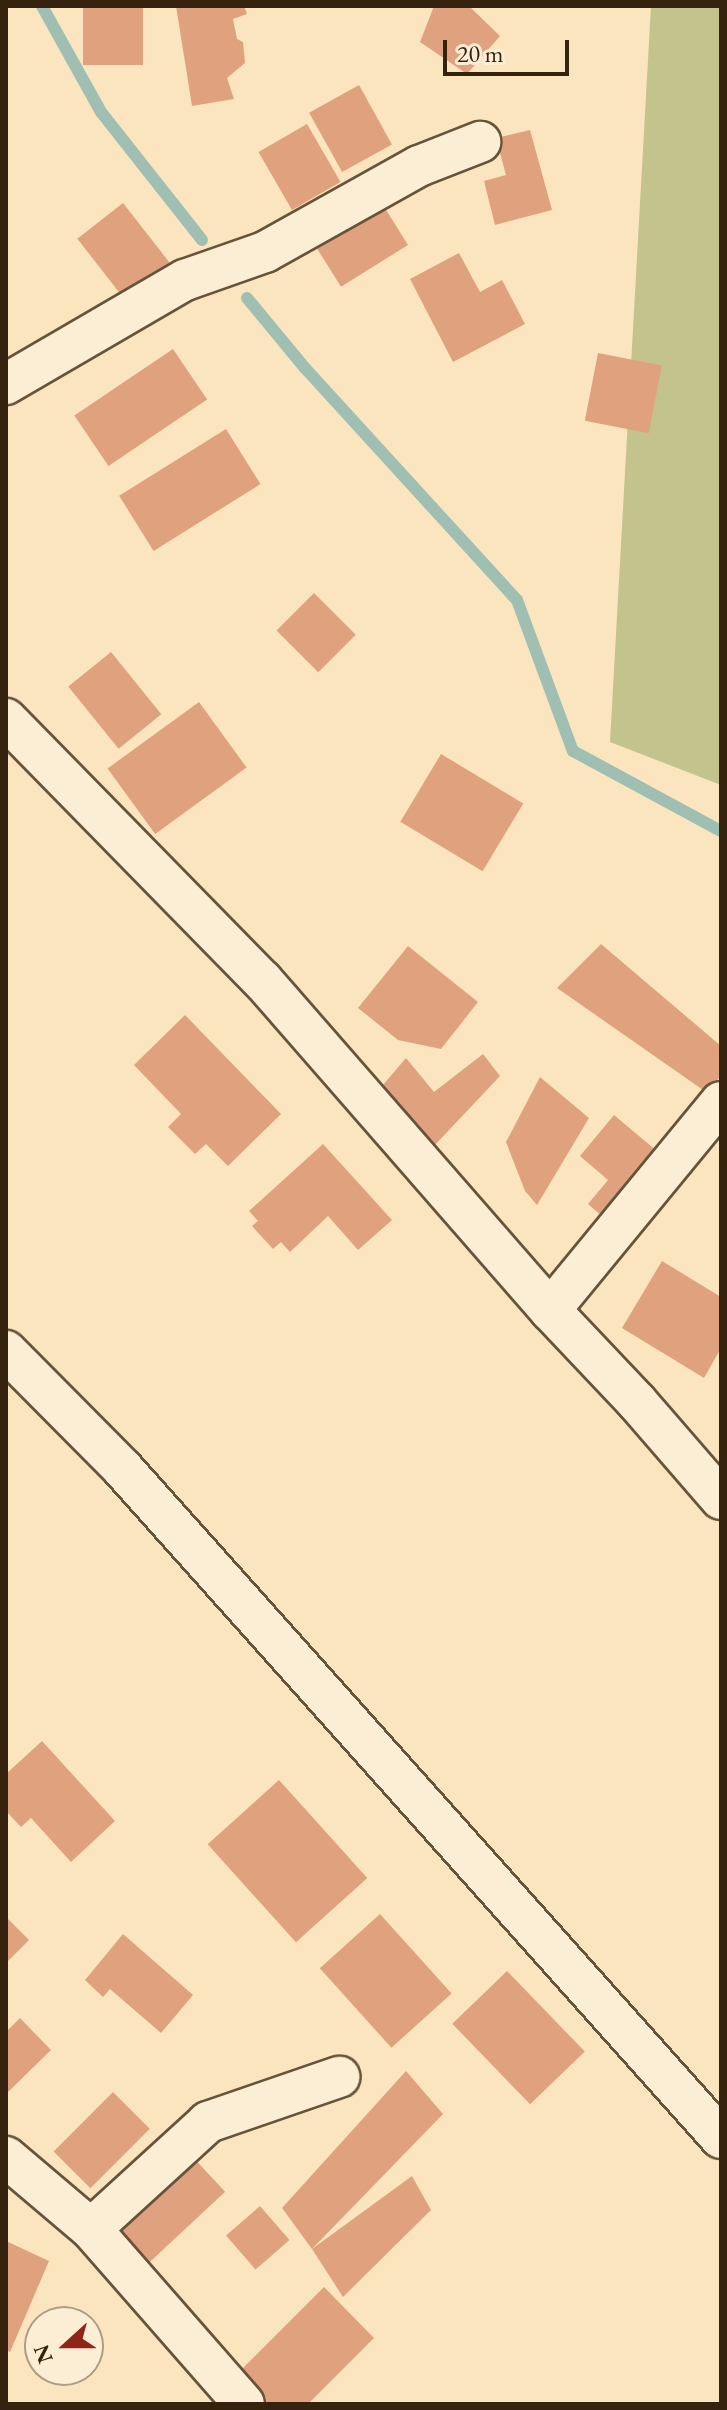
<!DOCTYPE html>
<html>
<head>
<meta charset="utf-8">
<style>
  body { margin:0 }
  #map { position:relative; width:727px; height:2410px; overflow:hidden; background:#fbe5be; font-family:"EB Garamond",serif }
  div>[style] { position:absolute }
  .green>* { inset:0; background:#c3c38e }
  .stream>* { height:12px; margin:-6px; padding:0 6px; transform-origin:6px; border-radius:6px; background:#9fbfb2 }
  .building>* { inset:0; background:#e0a17e; transform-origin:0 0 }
  .roads { filter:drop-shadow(2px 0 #66543b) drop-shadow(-2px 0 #66543b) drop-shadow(0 2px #66543b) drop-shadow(0 -2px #66543b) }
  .minor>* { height:40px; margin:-20px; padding:0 20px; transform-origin:20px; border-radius:20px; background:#fceed5 }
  span { translate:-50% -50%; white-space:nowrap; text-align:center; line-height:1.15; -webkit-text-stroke:7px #fceed5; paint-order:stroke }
  .frame { position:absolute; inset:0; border:8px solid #35230f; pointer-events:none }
  .north { position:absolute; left:24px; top:2306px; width:80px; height:80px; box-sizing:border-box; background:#fceed5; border:2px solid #ac9d86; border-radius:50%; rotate:249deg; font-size:22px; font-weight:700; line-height:32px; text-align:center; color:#35230f }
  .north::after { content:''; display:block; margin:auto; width:28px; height:36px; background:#8f2418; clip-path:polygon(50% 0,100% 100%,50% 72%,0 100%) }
  .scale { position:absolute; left:443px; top:40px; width:126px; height:36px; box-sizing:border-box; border:4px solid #35230f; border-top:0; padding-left:10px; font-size:24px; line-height:28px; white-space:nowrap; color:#35230f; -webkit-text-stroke:6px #fceed5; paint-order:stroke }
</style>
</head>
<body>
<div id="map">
  <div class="green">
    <i style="clip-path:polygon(651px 6px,721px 6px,721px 785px,610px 742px)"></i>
  </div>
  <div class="stream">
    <i style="left:42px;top:6px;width:121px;rotate:60.9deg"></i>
    <i style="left:101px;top:112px;width:163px;rotate:51.7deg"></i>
    <i style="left:247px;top:298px;width:91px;rotate:50.4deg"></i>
    <i style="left:305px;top:368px;width:314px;rotate:47.6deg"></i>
    <i style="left:517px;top:600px;width:161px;rotate:69.7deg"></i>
    <i style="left:573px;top:751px;width:168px;rotate:28.4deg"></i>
  </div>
  <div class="building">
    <i style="left:83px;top:6px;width:60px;height:59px"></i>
    <i style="clip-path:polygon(176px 6px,244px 6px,247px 14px,233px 19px,237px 39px,243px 42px,245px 63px,227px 78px,234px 99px,192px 106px)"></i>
    <i style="clip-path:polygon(434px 6px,469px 6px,500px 36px,467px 74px,420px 42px)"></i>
    <i style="left:359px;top:85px;width:68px;height:57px;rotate:61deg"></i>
    <i style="left:307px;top:124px;width:67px;height:56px;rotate:60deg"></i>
    <i style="clip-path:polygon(530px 130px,552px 210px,495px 225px,484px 181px,506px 175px,496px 138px)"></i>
    <i style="left:373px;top:189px;width:66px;height:79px;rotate:58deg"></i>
    <i style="left:123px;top:203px;width:85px;height:58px;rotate:52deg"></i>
    <i style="clip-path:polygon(459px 253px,480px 292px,502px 280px,525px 324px,453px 362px,410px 279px)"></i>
    <i style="left:173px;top:349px;width:61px;height:119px;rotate:56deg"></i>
    <i style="left:598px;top:353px;width:65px;height:69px;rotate:11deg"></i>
    <i style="left:226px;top:429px;width:65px;height:126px;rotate:58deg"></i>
    <i style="left:314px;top:593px;width:59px;height:53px;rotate:45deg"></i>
    <i style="left:111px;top:652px;width:80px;height:55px;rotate:51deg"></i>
    <i style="left:199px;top:702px;width:81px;height:113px;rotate:54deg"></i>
    <i style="left:441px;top:754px;width:96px;height:79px;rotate:31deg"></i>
    <i style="clip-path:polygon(601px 944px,721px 1046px,721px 1076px,706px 1092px,557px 988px)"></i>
    <i style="clip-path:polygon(408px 946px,478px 1002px,441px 1049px,398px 1040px,358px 1008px)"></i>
    <i style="clip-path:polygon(185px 1015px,281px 1114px,228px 1166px,206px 1144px,195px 1154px,168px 1127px,181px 1114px,134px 1065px)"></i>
    <i style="clip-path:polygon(483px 1054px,500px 1076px,434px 1146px,382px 1086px,406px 1058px,434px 1092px)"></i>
    <i style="clip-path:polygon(540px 1077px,589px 1118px,537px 1205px,525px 1191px,506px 1142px)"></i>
    <i style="clip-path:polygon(614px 1115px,664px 1157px,610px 1223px,588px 1204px,608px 1180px,580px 1156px)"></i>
    <i style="clip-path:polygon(323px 1144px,392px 1220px,358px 1250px,328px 1216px,290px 1252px,281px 1242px,273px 1249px,252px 1226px,258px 1221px,249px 1211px)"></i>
    <i style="clip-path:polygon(662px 1261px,721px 1297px,721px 1348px,704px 1378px,622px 1328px)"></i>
    <i style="clip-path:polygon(42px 1741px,115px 1821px,71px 1862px,31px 1818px,21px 1827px,6px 1811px,6px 1774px)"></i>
    <i style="left:279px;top:1780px;width:132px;height:96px;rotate:48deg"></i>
    <i style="left:380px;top:1914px;width:107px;height:81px;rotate:48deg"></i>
    <i style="clip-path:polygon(8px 1919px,29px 1940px,6px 1963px,6px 1921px)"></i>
    <i style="clip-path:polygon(123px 1934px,193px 1995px,161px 2033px,110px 1989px,103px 1997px,85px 1980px)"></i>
    <i style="left:507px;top:1971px;width:112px;height:76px;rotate:46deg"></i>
    <i style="clip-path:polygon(20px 2018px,51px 2050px,6px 2094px,6px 2032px)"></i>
    <i style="clip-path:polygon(406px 2071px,443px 2114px,312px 2249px,282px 2208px)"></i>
    <i style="left:113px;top:2092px;width:52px;height:84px;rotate:45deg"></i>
    <i style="left:189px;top:2153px;width:53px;height:106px;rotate:47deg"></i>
    <i style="clip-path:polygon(412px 2176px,431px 2210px,343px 2297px,312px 2249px)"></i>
    <i style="left:260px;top:2206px;width:45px;height:45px;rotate:49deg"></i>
    <i style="clip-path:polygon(6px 2241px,49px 2261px,10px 2352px,6px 2350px)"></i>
    <i style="clip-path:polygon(324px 2287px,374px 2338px,308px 2404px,265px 2404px,236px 2375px)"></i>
  </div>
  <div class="roads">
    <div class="minor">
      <i style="left:6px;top:384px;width:207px;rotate:-30.2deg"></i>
      <i style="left:185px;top:280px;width:85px;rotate:-19.3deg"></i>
      <i style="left:265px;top:252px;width:176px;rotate:-29.2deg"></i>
      <i style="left:419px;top:166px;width:66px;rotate:-21.5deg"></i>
      <i style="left:6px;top:719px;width:366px;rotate:45.6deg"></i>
      <i style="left:262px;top:980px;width:438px;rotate:48.9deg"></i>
      <i style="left:550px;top:1310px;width:127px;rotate:46.6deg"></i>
      <i style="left:637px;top:1402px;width:128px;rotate:49.1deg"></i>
      <i style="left:550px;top:1310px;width:269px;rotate:-50.6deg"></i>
      <i style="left:6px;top:1351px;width:166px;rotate:45.2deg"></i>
      <i style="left:123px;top:1469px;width:897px;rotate:48.21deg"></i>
      <i style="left:6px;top:2157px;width:111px;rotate:40.3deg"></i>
      <i style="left:91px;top:2229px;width:232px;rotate:48.8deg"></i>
      <i style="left:91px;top:2229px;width:159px;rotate:-42.4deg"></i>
      <i style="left:208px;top:2122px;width:139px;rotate:-19deg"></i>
    </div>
  </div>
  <div class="frame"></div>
  <div class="north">N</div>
  <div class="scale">20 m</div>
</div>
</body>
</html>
